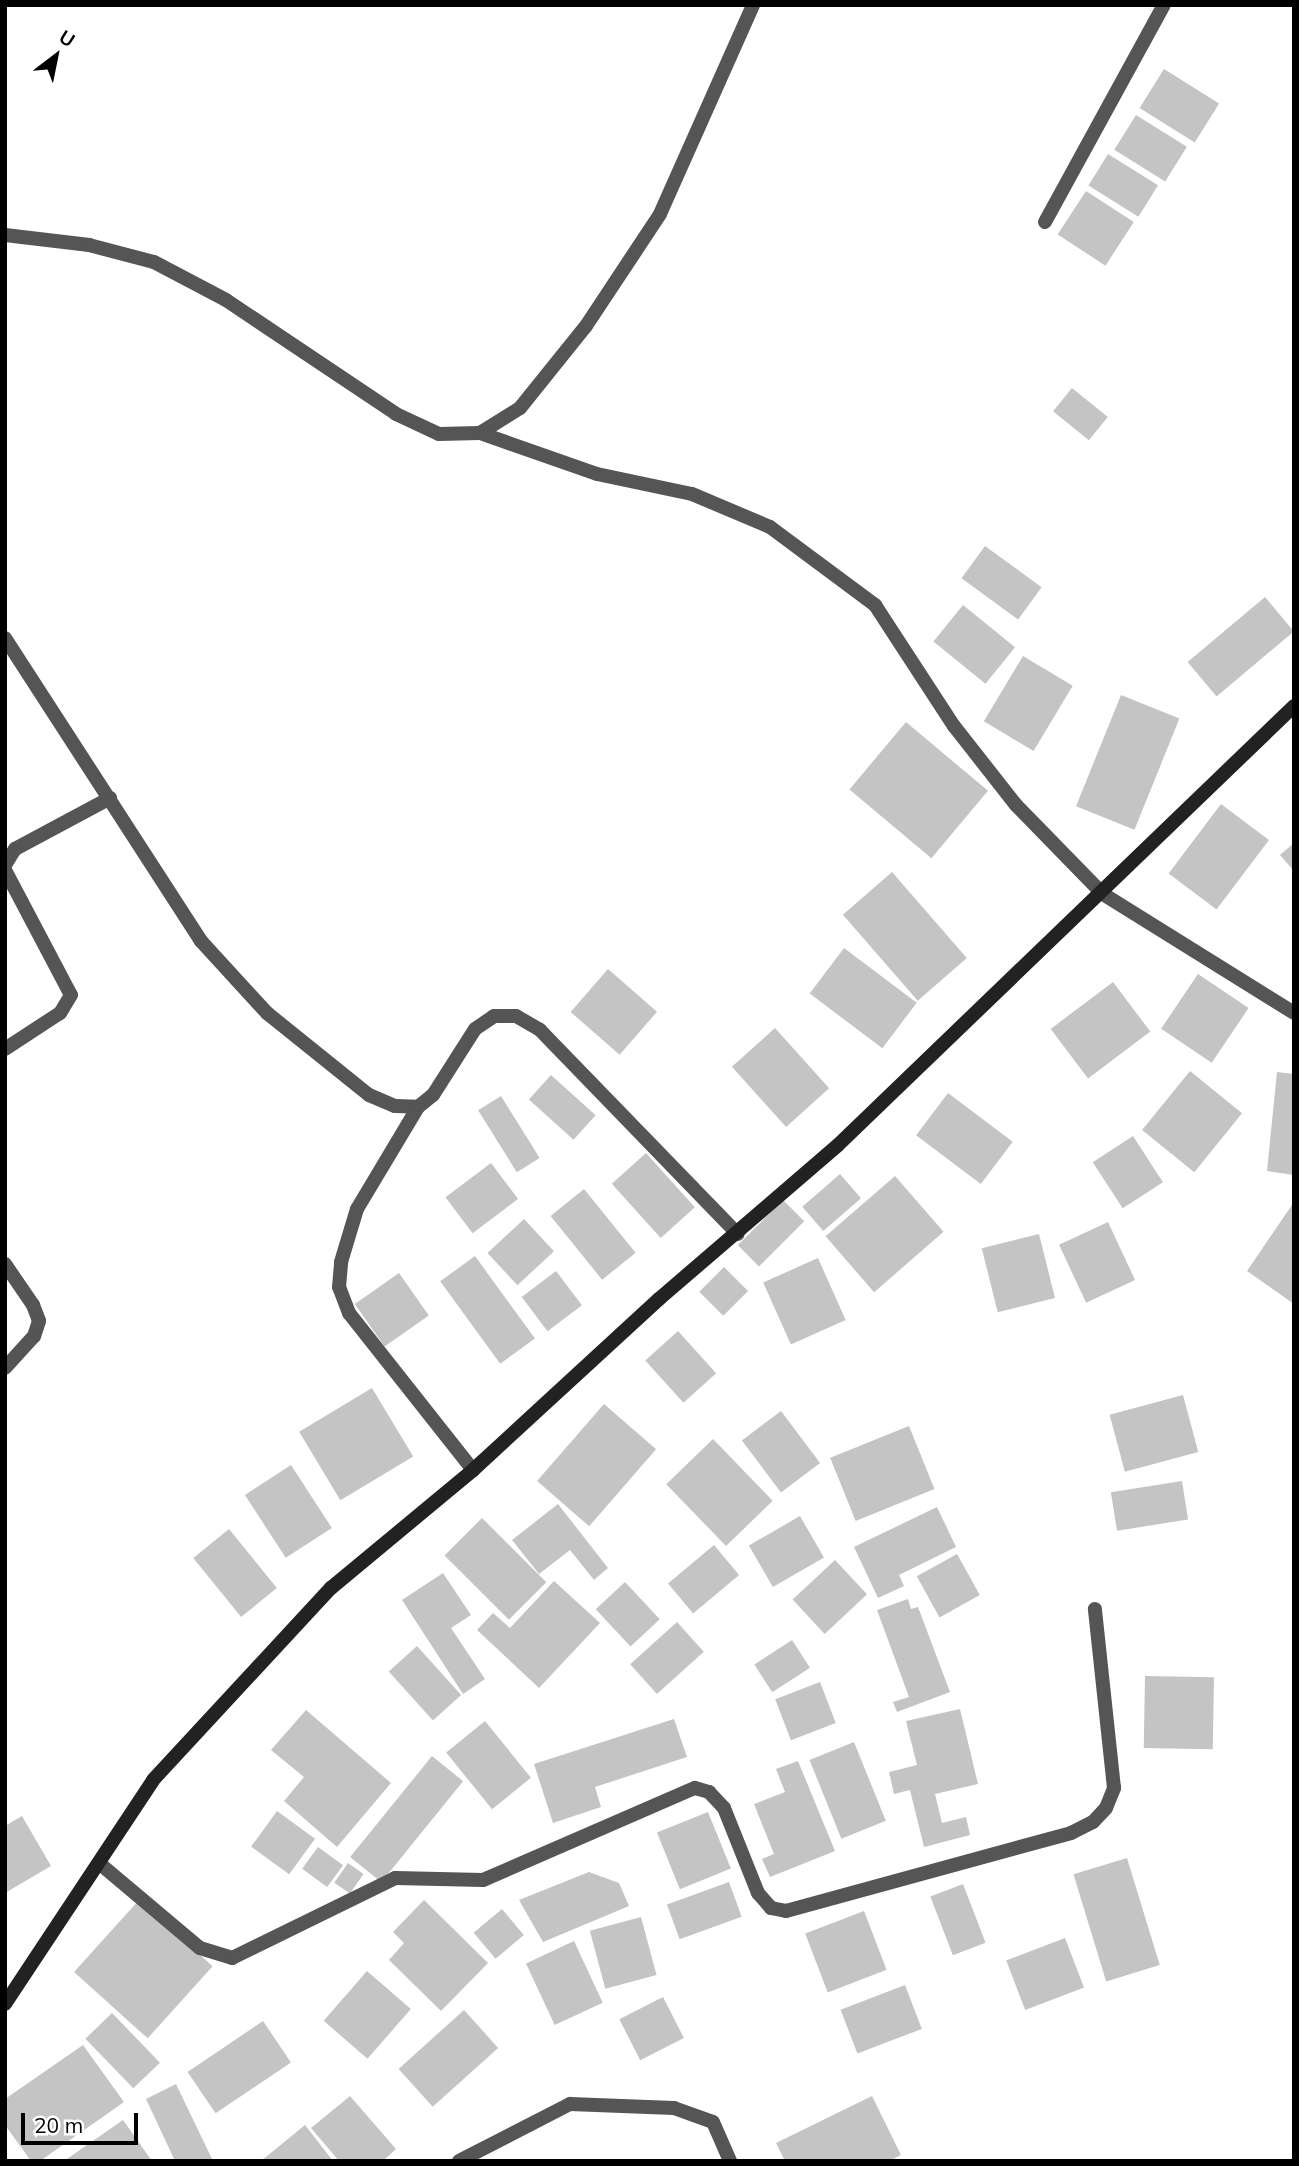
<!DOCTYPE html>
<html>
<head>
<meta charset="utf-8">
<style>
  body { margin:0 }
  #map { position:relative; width:1299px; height:2166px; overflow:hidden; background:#fff; font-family:Mulish,sans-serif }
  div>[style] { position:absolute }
  .building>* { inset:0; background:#c4c4c4; transform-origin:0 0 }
  .street>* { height:14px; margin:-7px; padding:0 7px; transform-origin:7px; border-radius:7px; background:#555 }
  .secondary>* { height:14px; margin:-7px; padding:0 7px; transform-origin:7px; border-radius:7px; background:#222 }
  span { translate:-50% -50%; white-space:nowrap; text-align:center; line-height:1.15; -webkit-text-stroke:6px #fff; paint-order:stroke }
  .frame { position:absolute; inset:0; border:7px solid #000; pointer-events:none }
  .north { position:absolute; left:21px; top:21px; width:70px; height:70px; -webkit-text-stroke:5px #fff; paint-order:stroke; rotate:32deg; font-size:19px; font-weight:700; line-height:28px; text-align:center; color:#000 }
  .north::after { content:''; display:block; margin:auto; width:24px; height:32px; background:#000; clip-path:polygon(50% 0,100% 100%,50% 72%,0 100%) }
  .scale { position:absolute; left:21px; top:2113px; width:117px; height:32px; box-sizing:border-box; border:4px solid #000; border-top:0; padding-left:9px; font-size:21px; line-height:24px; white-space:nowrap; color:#000; -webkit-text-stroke:5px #fff; paint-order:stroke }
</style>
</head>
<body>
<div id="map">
  <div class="building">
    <i style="left:1164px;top:69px;width:65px;height:46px;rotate:32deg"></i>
    <i style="left:1136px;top:115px;width:60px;height:41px;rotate:32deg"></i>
    <i style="left:1108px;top:154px;width:59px;height:37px;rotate:32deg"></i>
    <i style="left:1086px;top:191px;width:57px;height:52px;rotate:33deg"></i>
    <i style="left:1072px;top:388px;width:46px;height:30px;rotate:39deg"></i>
    <i style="left:985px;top:546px;width:70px;height:40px;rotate:36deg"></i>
    <i style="left:1265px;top:597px;width:45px;height:101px;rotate:50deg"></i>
    <i style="left:963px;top:605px;width:67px;height:47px;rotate:39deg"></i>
    <i style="left:1023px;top:656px;width:58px;height:76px;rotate:31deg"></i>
    <i style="left:1121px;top:695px;width:63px;height:120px;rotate:22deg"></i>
    <i style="left:906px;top:722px;width:107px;height:88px;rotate:40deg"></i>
    <i style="left:1221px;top:804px;width:60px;height:87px;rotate:37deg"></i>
    <i style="clip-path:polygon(1294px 843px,1294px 871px,1280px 855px)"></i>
    <i style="left:892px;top:872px;width:114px;height:65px;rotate:49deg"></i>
    <i style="left:844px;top:948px;width:91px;height:57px;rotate:37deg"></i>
    <i style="left:608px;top:969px;width:65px;height:57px;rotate:41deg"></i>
    <i style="left:1198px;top:974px;width:61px;height:66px;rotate:34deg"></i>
    <i style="left:1113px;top:982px;width:62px;height:78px;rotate:53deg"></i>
    <i style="left:775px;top:1028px;width:81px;height:58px;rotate:48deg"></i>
    <i style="left:1190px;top:1071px;width:67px;height:76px;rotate:39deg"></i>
    <i style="clip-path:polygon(1277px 1072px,1294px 1074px,1294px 1175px,1267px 1171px)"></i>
    <i style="left:551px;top:1075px;width:60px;height:33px;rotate:42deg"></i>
    <i style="left:948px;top:1093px;width:81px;height:53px;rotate:37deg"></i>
    <i style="left:501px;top:1096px;width:73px;height:27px;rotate:58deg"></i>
    <i style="left:1133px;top:1136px;width:55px;height:48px;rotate:57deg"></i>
    <i style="left:646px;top:1153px;width:73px;height:46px;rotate:48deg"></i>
    <i style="left:491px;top:1163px;width:45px;height:57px;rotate:53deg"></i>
    <i style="left:840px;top:1174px;width:32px;height:50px;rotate:49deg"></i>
    <i style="left:895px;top:1176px;width:74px;height:92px;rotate:49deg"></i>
    <i style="left:584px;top:1189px;width:82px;height:43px;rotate:51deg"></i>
    <i style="left:783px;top:1200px;width:30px;height:64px;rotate:45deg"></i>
    <i style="clip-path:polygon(1294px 1202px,1294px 1304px,1247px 1271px)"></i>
    <i style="left:524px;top:1219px;width:44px;height:50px;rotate:47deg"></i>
    <i style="left:1108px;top:1222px;width:64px;height:54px;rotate:65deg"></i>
    <i style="left:1039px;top:1234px;width:66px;height:59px;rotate:76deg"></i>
    <i style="left:475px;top:1256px;width:102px;height:43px;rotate:54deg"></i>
    <i style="left:818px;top:1258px;width:68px;height:60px;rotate:66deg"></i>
    <i style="left:724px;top:1267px;width:34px;height:35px;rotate:45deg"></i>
    <i style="left:556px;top:1271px;width:43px;height:43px;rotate:53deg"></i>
    <i style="left:399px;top:1273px;width:52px;height:54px;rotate:55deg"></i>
    <i style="left:678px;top:1331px;width:57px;height:44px;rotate:48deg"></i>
    <i style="left:372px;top:1388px;width:80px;height:85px;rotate:59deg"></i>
    <i style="left:1183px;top:1395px;width:59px;height:76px;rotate:75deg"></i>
    <i style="left:604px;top:1404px;width:69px;height:102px;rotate:41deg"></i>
    <i style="left:781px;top:1411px;width:65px;height:49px;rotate:53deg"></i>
    <i style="left:909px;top:1426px;width:68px;height:85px;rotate:68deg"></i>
    <i style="left:713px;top:1439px;width:86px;height:65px;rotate:46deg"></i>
    <i style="left:291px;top:1465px;width:75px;height:55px;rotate:57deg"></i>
    <i style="left:1182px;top:1481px;width:39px;height:72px;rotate:81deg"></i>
    <i style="clip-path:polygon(558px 1504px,608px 1568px,594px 1580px,570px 1550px,539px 1574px,512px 1540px)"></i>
    <i style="clip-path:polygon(937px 1507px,956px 1547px,899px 1575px,904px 1586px,878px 1598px,854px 1547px)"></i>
    <i style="left:800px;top:1516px;width:48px;height:59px;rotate:60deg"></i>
    <i style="left:482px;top:1518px;width:91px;height:53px;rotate:45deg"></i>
    <i style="left:229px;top:1529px;width:76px;height:46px;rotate:51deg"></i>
    <i style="left:714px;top:1545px;width:39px;height:60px;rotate:50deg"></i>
    <i style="left:957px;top:1554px;width:47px;height:46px;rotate:61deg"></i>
    <i style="left:835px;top:1560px;width:47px;height:58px;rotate:47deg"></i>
    <i style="clip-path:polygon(443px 1573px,471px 1615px,451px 1628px,485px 1679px,463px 1694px,402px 1600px)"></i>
    <i style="clip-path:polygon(554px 1581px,600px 1623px,539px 1688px,477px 1630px,493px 1613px,510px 1628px)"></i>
    <i style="left:625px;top:1582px;width:51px;height:40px;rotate:47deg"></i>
    <i style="clip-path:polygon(908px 1599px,911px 1609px,918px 1607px,950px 1692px,897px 1712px,893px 1702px,909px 1697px,877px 1610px)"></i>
    <i style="left:677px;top:1622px;width:40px;height:63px;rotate:48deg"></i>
    <i style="left:792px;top:1640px;width:33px;height:45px;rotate:57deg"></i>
    <i style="left:417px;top:1646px;width:66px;height:38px;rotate:48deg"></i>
    <i style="left:1145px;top:1676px;width:69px;height:72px;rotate:1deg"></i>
    <i style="left:820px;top:1682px;width:44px;height:48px;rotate:69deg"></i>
    <i style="clip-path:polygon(960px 1709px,978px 1784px,935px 1794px,942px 1823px,966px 1817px,970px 1835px,924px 1847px,910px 1790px,894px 1794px,889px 1772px,917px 1765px,906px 1721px)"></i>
    <i style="clip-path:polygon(306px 1710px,391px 1783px,337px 1847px,284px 1801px,304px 1777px,271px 1750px)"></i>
    <i style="clip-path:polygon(674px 1719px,687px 1757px,595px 1787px,601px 1807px,553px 1823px,534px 1764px)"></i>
    <i style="left:485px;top:1721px;width:73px;height:50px;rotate:51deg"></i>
    <i style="left:854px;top:1742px;width:85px;height:48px;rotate:68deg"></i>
    <i style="left:432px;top:1756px;width:40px;height:130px;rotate:39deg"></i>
    <i style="clip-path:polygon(798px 1761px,835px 1851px,770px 1877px,762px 1859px,774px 1854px,754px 1804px,785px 1792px,776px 1769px)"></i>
    <i style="left:277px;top:1811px;width:47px;height:44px;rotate:36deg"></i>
    <i style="left:708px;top:1812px;width:61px;height:55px;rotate:68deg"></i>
    <i style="clip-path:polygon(22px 1816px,51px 1866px,5px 1893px,5px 1826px)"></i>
    <i style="left:318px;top:1847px;width:31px;height:27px;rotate:36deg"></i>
    <i style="left:1127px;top:1858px;width:112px;height:56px;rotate:73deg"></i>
    <i style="left:348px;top:1863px;width:19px;height:24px;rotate:35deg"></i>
    <i style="clip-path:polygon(589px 1872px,619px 1883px,629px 1906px,543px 1942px,519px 1900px)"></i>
    <i style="left:729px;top:1882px;width:37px;height:66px;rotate:70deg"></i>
    <i style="left:963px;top:1884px;width:63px;height:35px;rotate:69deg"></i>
    <i style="left:139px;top:1900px;width:99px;height:97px;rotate:42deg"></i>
    <i style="clip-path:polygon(424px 1900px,488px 1963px,441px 2011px,389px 1960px,404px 1943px,393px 1932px)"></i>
    <i style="left:502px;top:1909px;width:34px;height:37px;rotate:50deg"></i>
    <i style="left:864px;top:1911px;width:63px;height:63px;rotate:69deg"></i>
    <i style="left:641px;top:1917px;width:60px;height:53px;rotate:75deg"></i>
    <i style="left:1065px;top:1938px;width:53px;height:63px;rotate:69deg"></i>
    <i style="left:574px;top:1941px;width:68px;height:53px;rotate:65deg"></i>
    <i style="left:367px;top:1971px;width:58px;height:66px;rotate:41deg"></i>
    <i style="left:905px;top:1985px;width:47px;height:69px;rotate:69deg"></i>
    <i style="left:663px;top:1997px;width:46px;height:49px;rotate:63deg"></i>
    <i style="left:464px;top:2010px;width:51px;height:88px;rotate:48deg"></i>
    <i style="left:112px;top:2013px;width:69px;height:37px;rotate:46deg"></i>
    <i style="left:263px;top:2021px;width:50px;height:91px;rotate:56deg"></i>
    <i style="clip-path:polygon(83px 2045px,124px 2102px,40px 2161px,31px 2161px,5px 2125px,5px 2099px)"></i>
    <i style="clip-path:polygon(176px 2084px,213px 2161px,175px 2161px,146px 2099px)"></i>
    <i style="clip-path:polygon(350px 2096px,396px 2149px,383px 2161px,339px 2161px,311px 2128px)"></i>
    <i style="clip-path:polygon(872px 2096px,901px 2155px,889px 2161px,785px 2161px,776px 2143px)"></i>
    <i style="clip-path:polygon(123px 2120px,152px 2161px,64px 2161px)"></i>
    <i style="clip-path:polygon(305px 2125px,333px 2161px,261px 2161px)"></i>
  </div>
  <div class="street">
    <i style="left:1045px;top:222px;width:247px;rotate:-61.3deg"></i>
    <i style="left:5px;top:235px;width:85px;rotate:6.8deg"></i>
    <i style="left:89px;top:245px;width:67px;rotate:14.7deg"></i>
    <i style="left:154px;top:262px;width:81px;rotate:27.8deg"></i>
    <i style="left:226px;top:300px;width:205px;rotate:33.8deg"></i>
    <i style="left:396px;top:414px;width:47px;rotate:24.9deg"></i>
    <i style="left:439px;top:434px;width:41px;rotate:-1.4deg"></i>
    <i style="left:480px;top:433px;width:47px;rotate:-32deg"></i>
    <i style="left:520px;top:408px;width:105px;rotate:-51.2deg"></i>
    <i style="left:586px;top:326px;width:134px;rotate:-56.5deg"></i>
    <i style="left:660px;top:214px;width:229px;rotate:-66deg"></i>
    <i style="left:480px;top:433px;width:124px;rotate:19.3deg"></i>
    <i style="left:597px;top:474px;width:97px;rotate:11.9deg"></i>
    <i style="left:692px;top:494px;width:85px;rotate:22.9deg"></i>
    <i style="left:770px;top:527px;width:131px;rotate:36.6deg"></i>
    <i style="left:875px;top:605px;width:145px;rotate:56.9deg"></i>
    <i style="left:954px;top:726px;width:100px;rotate:51.9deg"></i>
    <i style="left:1016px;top:805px;width:124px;rotate:45.7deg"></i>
    <i style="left:1103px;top:894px;width:225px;rotate:31.9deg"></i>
    <i style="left:5px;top:638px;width:361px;rotate:57.1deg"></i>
    <i style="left:201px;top:941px;width:98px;rotate:47.5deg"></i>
    <i style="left:267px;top:1013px;width:131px;rotate:38.8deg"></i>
    <i style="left:369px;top:1095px;width:28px;rotate:23deg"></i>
    <i style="left:395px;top:1106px;width:23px;rotate:2deg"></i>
    <i style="left:5px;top:865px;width:19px;rotate:-58deg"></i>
    <i style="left:15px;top:849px;width:108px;rotate:-28.2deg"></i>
    <i style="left:5px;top:870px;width:141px;rotate:62.2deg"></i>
    <i style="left:71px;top:995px;width:21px;rotate:121deg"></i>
    <i style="left:60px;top:1013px;width:66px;rotate:146.8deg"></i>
    <i style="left:5px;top:1264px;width:50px;rotate:55.7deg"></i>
    <i style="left:33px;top:1305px;width:17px;rotate:69deg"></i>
    <i style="left:39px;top:1321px;width:16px;rotate:108deg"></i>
    <i style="left:34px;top:1336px;width:43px;rotate:132.2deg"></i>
    <i style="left:473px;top:1470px;width:200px;rotate:-128.3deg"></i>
    <i style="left:349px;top:1313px;width:28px;rotate:-111deg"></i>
    <i style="left:339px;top:1287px;width:25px;rotate:-85deg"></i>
    <i style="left:341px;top:1262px;width:55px;rotate:-73.2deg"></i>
    <i style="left:357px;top:1209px;width:119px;rotate:-59.1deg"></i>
    <i style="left:418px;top:1107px;width:19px;rotate:-39deg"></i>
    <i style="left:433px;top:1095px;width:78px;rotate:-57.5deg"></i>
    <i style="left:475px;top:1029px;width:23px;rotate:-34deg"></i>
    <i style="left:494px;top:1016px;width:22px"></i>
    <i style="left:516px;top:1016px;width:28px;rotate:30deg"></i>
    <i style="left:540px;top:1030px;width:284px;rotate:45.9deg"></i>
    <i style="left:99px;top:1863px;width:132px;rotate:40.1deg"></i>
    <i style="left:200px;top:1948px;width:34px;rotate:17deg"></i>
    <i style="left:232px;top:1958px;width:182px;rotate:-26.1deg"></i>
    <i style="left:395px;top:1878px;width:88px;rotate:1.3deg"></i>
    <i style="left:483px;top:1880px;width:231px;rotate:-23.5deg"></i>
    <i style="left:695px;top:1788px;width:15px;rotate:16deg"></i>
    <i style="left:709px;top:1792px;width:22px;rotate:47deg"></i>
    <i style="left:724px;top:1808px;width:92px;rotate:68.2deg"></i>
    <i style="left:758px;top:1893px;width:20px;rotate:49deg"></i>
    <i style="left:771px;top:1908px;width:15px;rotate:11deg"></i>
    <i style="left:786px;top:1911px;width:295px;rotate:-15.3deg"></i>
    <i style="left:1071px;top:1833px;width:25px;rotate:-27deg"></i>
    <i style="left:1093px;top:1822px;width:19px;rotate:-47deg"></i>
    <i style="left:1106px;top:1808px;width:22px;rotate:-68deg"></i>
    <i style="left:1114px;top:1788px;width:180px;rotate:-96.1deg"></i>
    <i style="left:459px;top:2161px;width:125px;rotate:-27.2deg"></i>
    <i style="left:570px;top:2104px;width:104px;rotate:2.2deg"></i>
    <i style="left:674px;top:2108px;width:41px;rotate:19.7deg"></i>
    <i style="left:713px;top:2122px;width:43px;rotate:66.4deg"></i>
  </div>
  <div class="secondary">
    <i style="left:5px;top:2004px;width:268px;rotate:-56.5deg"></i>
    <i style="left:153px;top:1780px;width:262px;rotate:-47.2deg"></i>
    <i style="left:331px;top:1588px;width:185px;rotate:-39.7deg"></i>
    <i style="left:473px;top:1470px;width:253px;rotate:-42.6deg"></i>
    <i style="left:659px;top:1299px;width:236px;rotate:-40.7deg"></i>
    <i style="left:838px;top:1145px;width:633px;rotate:-43.91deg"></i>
  </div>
  <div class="frame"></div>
  <div class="north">U</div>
  <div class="scale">20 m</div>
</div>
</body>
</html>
